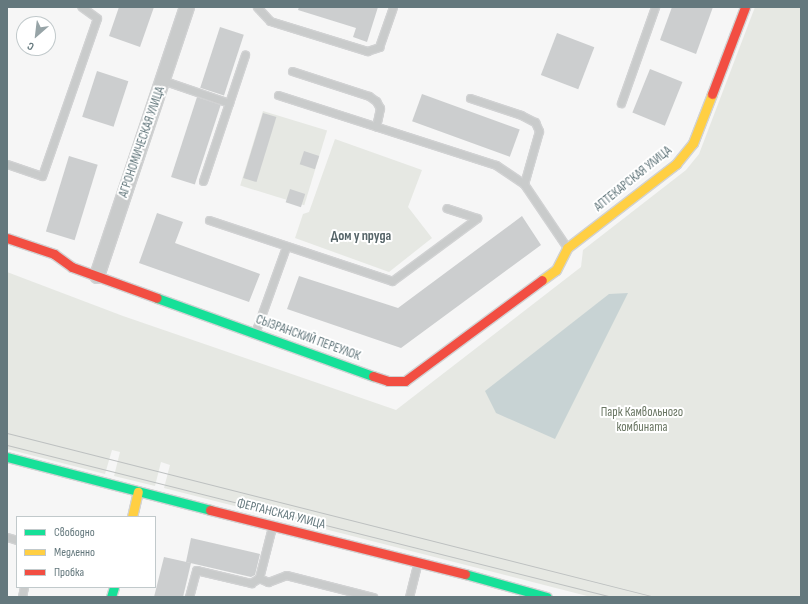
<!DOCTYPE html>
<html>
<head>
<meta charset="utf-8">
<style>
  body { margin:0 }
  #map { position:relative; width:808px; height:604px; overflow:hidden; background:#f6f6f6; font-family:"Sofia Sans Condensed",sans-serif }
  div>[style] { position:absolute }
  .green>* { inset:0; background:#e6e8e3; transform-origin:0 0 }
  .water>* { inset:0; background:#c8d3d4 }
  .building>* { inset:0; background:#cccecf; transform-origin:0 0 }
  .roads { filter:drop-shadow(1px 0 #d1d2d3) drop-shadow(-1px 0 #d1d2d3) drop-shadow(0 1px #d1d2d3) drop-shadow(0 -1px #d1d2d3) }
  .lane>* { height:7px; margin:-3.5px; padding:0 3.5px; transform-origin:3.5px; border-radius:3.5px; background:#c9cbcb }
  .street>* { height:14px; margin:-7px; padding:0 7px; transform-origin:7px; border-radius:7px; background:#c9cbcb }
  .fast>* { height:9px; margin:-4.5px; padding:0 4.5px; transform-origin:4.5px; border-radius:4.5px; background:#16e098 }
  .slow>* { height:9px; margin:-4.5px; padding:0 4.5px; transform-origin:4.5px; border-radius:4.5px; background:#ffcf43 }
  .jam>* { height:9px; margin:-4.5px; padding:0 4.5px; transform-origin:4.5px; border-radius:4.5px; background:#f24e42 }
  .tram>* { height:1px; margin:-0.5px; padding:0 0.5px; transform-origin:0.5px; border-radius:0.5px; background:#bdc0c0 }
  span { translate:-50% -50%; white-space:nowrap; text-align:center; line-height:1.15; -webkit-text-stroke:4px #fff; paint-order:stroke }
  .street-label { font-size:13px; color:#64787d }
  .park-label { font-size:13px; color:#6a7663 }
  .neighbourhood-label { font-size:14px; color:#566569; font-weight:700 }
  .frame { position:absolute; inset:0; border:8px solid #64787d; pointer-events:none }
  .legend { position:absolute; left:16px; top:516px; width:140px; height:72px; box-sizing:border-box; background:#fff; border:1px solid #c1c9cb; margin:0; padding:5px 7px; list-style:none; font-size:12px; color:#64787d }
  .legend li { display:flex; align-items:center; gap:8px; height:20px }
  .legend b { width:20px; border:1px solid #c1c9cb }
  .north { position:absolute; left:16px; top:16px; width:40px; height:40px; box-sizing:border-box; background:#fff; border:1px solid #c1c9cb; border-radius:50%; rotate:208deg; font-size:11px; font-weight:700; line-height:16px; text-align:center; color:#64787d }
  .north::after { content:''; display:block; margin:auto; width:14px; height:18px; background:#97a4a7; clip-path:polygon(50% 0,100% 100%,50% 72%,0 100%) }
</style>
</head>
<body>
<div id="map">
  <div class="green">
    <i style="clip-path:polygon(755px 7px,801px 7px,801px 597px,591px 597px,164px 488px,170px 465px,161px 462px,155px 486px,114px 476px,120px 452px,112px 450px,105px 474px,7px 449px,7px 272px,123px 316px,396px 410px,581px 267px,583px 250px,686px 170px,699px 154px)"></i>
    <i style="left:263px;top:111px;width:67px;height:78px;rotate:17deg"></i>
    <i style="clip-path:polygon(335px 139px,422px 170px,408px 207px,432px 238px,389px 272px,295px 238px,303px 214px,309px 212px)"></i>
  </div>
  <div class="water">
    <i style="clip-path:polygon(628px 293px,555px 439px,496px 413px,485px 391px,609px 294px)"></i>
  </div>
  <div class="building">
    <i style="clip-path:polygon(119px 7px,154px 7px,140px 47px,109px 36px)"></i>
    <i style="clip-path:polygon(299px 7px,378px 7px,367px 42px,353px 37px,356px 28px,298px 10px)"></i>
    <i style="clip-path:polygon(672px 7px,713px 7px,696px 54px,660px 40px)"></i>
    <i style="left:220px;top:27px;width:25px;height:64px;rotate:18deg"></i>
    <i style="left:557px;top:33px;width:40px;height:45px;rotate:21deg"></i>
    <i style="left:650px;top:69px;width:35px;height:47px;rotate:22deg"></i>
    <i style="left:97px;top:71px;width:33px;height:48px;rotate:18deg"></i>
    <i style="left:422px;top:94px;width:104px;height:29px;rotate:20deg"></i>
    <i style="left:197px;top:97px;width:25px;height:84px;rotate:18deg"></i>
    <i style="left:263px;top:113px;width:14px;height:68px;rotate:17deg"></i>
    <i style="left:304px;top:151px;width:16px;height:14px;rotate:18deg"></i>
    <i style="left:69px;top:156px;width:30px;height:79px;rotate:17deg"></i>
    <i style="left:290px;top:189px;width:16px;height:14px;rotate:18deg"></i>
    <i style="clip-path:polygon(157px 213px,183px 222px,175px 243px,260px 274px,249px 302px,139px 263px)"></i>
    <i style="clip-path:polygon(522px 216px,541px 245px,401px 348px,287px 309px,299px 276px,398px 308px)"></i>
    <i style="clip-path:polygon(191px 538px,260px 554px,255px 575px,251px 577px,186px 562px)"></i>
    <i style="clip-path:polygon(164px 557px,191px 563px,183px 597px,154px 597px)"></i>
  </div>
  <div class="roads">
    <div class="lane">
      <i style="left:257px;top:7px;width:19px;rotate:47deg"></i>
      <i style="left:270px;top:21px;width:102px;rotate:17.2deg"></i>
      <i style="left:367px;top:51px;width:13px;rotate:-18deg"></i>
      <i style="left:379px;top:47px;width:42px;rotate:-70.7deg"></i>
      <i style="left:292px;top:71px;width:81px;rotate:18deg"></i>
      <i style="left:369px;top:96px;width:9px;rotate:36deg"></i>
      <i style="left:376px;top:101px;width:8px;rotate:60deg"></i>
      <i style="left:380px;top:108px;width:19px;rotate:102deg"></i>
      <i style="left:162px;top:80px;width:71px;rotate:18.9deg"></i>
      <i style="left:229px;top:103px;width:51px;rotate:-71.6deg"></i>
      <i style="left:278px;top:95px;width:229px;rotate:17.8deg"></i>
      <i style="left:496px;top:165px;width:34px;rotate:34deg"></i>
      <i style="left:524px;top:184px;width:75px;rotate:55.9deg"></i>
      <i style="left:470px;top:98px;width:54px;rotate:18.4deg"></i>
      <i style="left:521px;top:115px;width:16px;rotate:27deg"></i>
      <i style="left:535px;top:122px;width:10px;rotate:66deg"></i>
      <i style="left:539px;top:131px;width:55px;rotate:105.8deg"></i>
      <i style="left:621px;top:103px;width:102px;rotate:-70.5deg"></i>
      <i style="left:7px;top:164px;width:37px;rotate:19deg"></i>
      <i style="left:42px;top:176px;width:167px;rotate:-70.8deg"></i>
      <i style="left:97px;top:18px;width:19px;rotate:-144deg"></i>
      <i style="left:203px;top:181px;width:82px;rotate:-71.6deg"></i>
      <i style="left:209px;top:220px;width:193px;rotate:18.4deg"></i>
      <i style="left:392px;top:281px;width:106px;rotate:-36.5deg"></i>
      <i style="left:477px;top:218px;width:32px;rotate:-162deg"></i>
      <i style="left:255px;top:333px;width:91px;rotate:-70.2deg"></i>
      <i style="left:272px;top:527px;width:53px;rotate:104.3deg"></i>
      <i style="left:259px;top:578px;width:10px;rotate:24deg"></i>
      <i style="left:268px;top:582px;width:19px;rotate:-21deg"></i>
      <i style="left:286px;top:575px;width:90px;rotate:14.2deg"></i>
      <i style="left:7px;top:537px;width:10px;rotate:17deg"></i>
      <i style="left:22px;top:597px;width:10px;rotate:-79deg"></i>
      <i style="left:189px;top:597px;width:28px;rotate:-75deg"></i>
      <i style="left:196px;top:570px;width:57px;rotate:13.3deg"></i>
      <i style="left:251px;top:583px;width:9px;rotate:-32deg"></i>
      <i style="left:409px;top:597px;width:36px;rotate:-76deg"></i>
    </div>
    <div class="street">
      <i style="left:97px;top:276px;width:284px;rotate:-71.5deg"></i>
    </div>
    <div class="fast">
      <i style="left:157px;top:298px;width:230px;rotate:19.9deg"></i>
      <i style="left:7px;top:457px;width:210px;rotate:14.6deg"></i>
      <i style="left:465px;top:574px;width:85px;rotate:15.7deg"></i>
      <i style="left:111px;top:597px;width:10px;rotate:-73deg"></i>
    </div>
    <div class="slow">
      <i style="left:542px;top:280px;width:17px;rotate:-36deg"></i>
      <i style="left:556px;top:270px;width:25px;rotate:-63deg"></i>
      <i style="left:567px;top:248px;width:138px;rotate:-37.6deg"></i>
      <i style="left:676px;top:164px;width:27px;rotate:-51deg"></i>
      <i style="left:693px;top:143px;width:53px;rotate:-68.8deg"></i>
      <i style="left:132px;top:517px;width:26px;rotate:-77deg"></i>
    </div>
    <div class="jam">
      <i style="left:712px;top:94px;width:93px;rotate:-69.2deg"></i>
      <i style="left:7px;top:238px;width:50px;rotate:18.8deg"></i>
      <i style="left:54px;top:254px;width:22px;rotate:36deg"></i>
      <i style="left:72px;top:267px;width:90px;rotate:20deg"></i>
      <i style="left:373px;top:376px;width:16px;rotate:18deg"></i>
      <i style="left:388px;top:381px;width:17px"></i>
      <i style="left:405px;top:381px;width:170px;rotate:-36.4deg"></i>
      <i style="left:210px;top:510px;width:263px;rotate:14.1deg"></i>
    </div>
  </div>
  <div class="tram">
    <i style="left:7px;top:433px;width:668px;rotate:14.2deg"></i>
    <i style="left:7px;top:445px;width:624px;rotate:14.1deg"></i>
  </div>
  <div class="street-label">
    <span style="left:142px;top:142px;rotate:-71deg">АГРОНОМИЧЕСКАЯ УЛИЦА</span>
    <span style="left:633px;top:179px;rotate:-39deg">АПТЕКАРСКАЯ УЛИЦА</span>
    <span style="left:308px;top:338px;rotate:20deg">СЫЗРАНСКИЙ ПЕРЕУЛОК</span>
    <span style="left:281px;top:514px;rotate:14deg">ФЕРГАНСКАЯ УЛИЦА</span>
  </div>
  <div class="park-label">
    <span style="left:642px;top:420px">Парк Камвольного<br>комбината</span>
  </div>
  <div class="neighbourhood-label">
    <span style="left:361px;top:236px">Дом у пруда</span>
  </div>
  <div class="frame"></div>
  <ul class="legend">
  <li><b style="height:5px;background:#16e098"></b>Свободно</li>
  <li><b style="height:5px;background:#ffcf43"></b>Медленно</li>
  <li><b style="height:5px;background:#f24e42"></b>Пробка</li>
  </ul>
  <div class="north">С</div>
</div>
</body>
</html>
